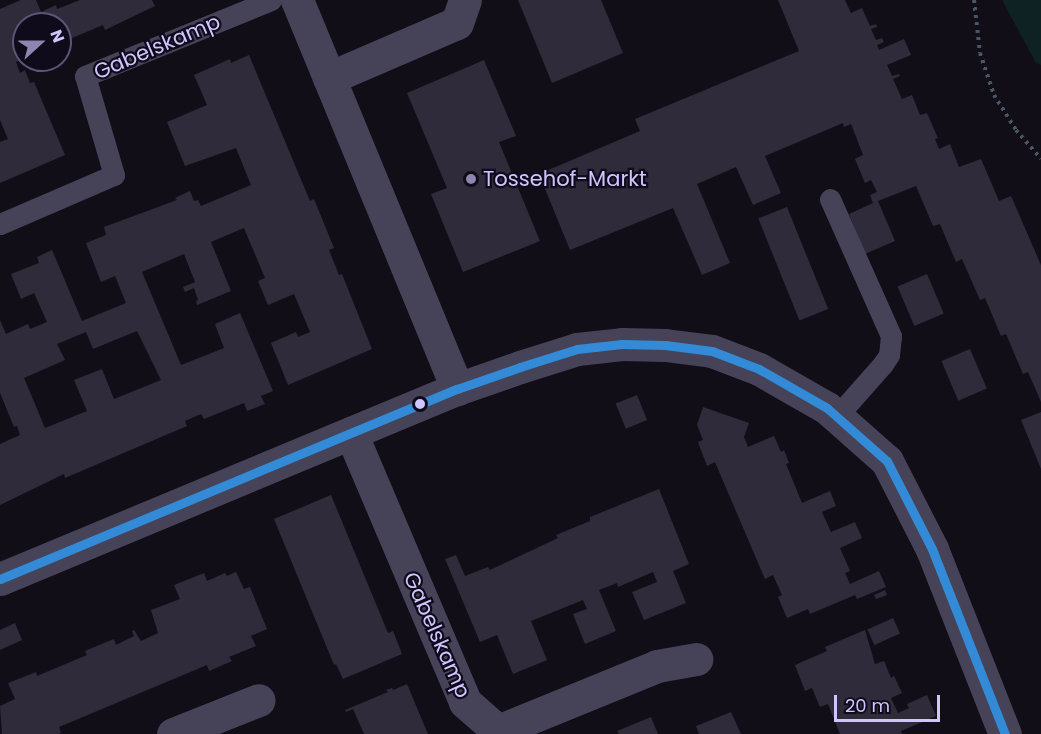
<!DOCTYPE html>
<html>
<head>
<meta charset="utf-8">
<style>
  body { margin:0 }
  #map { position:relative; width:1041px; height:734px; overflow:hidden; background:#110e18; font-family:Poppins,sans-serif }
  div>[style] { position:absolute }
  .green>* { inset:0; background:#0e2123 }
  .building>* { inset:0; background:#2f2b3b; transform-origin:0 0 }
  .path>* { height:4px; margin-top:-2px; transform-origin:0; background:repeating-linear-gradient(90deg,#495664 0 3px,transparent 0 7.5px) }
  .service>* { height:21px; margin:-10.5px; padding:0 10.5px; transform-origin:10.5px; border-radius:10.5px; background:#464359 }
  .minor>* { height:33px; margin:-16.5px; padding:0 16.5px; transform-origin:16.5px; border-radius:16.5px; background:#464359 }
  .bus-1>* { height:9px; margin:-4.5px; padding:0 4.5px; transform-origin:4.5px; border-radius:4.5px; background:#338bd7 }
  .dots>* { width:16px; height:16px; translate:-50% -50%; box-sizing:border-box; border:3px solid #0f0b1b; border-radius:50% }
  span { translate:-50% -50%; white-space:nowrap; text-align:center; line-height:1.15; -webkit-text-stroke:4.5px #0f0b1b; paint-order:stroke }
  .street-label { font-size:21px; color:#d0c6ff }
  .poi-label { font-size:21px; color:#d0c6ff }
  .left { translate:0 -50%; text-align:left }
  .north { position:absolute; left:12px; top:12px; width:60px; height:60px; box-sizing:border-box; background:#0f0b1b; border:2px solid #5c5676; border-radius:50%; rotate:69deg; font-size:16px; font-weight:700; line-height:24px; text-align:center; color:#d0c6ff }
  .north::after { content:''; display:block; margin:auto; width:21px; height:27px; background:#8d86ae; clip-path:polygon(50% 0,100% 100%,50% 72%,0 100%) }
  .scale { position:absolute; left:834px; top:695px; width:106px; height:27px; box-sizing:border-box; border:3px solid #d0c6ff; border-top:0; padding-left:8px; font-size:18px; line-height:21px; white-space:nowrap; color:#d0c6ff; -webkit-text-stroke:4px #0f0b1b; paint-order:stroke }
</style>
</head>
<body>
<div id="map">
  <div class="green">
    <i style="clip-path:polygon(1002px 0,1041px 0,1041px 65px,1036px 63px)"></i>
  </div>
  <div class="building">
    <i style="clip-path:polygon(21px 0,36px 0,41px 12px,56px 5px,57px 9px,80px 0,152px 0,155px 6px,105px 30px,103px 25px,60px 43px,60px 24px,24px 24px,24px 58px,16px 62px,20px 73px,25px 70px,30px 83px,34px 82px,65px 155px,0 183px,0 142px,8px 139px,0 120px,0 9px)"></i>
    <i style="clip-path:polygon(518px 0,601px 0,623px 53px,552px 83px)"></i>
    <i style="clip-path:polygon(778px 0,845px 0,851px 13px,862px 8px,870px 26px,876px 24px,877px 27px,871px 29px,876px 40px,882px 38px,884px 42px,877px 45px,879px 50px,904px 39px,911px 55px,887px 65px,892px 76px,899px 74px,900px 76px,893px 79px,902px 99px,912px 95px,920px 115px,927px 113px,938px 138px,935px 139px,939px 149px,950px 144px,959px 167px,981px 159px,999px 201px,1011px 196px,1041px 265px,1041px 402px,1028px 372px,1023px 374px,1006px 334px,1001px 336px,985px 298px,980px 300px,962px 259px,956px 262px,940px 224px,933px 226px,916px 186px,878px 201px,895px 241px,865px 254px,849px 214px,873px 203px,870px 195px,877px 192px,871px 180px,865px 183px,855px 159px,863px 155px,851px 124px,844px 127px,843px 123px,765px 156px,781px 193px,753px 205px,736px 167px,697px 184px,730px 263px,702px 275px,673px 208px,570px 250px,539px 174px,640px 131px,635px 119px,799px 51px)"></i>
    <i style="clip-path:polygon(evenodd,249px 55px,310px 201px,314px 199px,334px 248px,329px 250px,339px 275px,342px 274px,372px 349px,288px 385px,271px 343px,296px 332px,298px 337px,310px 332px,294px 294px,268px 305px,258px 281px,265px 278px,244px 228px,211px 242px,231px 291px,197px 305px,196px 301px,198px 300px,194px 288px,185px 292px,183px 287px,195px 282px,184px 254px,142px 272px,181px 365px,224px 348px,215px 324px,240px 313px,273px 391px,261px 396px,265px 404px,247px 411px,244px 403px,204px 419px,201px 414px,185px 421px,187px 426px,65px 478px,64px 474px,0 505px,0 444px,20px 435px,17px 426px,14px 427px,0 393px,0 320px,6px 334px,28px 324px,30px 329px,47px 322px,34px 293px,21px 299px,11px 274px,39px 263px,37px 257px,52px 250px,82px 321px,126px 303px,115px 276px,101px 282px,86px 243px,106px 235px,104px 227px,177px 200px,175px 198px,190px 191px,194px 201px,198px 200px,201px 206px,251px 185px,236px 148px,185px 166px,167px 122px,207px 105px,194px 75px,230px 59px,231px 63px,249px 55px,137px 331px,161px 380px,114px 399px,102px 369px,74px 380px,87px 411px,45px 428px,24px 378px,65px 360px,57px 344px,86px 332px,93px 349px,137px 331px)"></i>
    <i style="clip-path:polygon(484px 60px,516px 136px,499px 142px,540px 241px,463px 272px,431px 194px,447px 188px,407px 93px)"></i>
    <i style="left:787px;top:207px;width:110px;height:31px;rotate:68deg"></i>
    <i style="left:927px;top:274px;width:43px;height:32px;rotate:67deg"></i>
    <i style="left:970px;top:349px;width:43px;height:31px;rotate:67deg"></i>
    <i style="left:637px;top:395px;width:27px;height:23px;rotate:68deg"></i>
    <i style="clip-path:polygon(703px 407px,749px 423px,744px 437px,748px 447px,774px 436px,781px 452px,784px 450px,789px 463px,786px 464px,802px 503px,830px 491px,836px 506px,822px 512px,831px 532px,855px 522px,862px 538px,840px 548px,850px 571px,845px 573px,850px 584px,879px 571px,886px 587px,857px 599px,855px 595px,810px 614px,808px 609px,787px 618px,778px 597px,782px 595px,773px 575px,765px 579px,715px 462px,707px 466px,698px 442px,703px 440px,697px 425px)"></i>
    <i style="clip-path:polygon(1041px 412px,1041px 469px,1021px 420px)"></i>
    <i style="clip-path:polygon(659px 489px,689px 564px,673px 571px,686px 603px,644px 620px,632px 592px,657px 582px,653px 572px,618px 587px,617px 583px,599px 590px,616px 631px,585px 644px,573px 614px,587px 609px,583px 600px,531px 621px,547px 660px,513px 674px,497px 635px,480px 642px,445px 559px,456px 555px,465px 576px,488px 567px,490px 570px,558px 538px,556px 535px,590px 521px,590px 517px)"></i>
    <i style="clip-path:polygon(331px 495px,388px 633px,393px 631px,402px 654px,343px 679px,336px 664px,334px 665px,274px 519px)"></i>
    <i style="clip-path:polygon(236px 572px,244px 589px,250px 587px,267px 629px,251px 636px,256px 646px,229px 657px,232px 661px,209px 671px,207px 665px,59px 727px,61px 733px,58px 734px,2px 734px,0 706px,15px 699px,8px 683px,36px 672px,37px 676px,87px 655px,85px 651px,114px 639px,116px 645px,134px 636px,132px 631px,134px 630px,141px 641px,158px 633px,151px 610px,180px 599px,174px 585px,204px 573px,207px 581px,225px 573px,227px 576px)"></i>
    <i style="clip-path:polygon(885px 590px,887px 595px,876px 599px,874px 595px)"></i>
    <i style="left:893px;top:618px;width:17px;height:28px;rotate:66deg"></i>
    <i style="clip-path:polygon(15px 623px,22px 640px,0 650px,0 630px)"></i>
    <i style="clip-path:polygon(865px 630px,875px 664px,884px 661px,891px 678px,894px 676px,902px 693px,891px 698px,898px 713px,909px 708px,907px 704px,927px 695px,936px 716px,901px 731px,902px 734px,840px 734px,828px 704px,820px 707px,812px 688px,805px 691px,795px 665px,827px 651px,825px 647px)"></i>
    <i style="clip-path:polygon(407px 684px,428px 734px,364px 734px,353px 709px,346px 712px,345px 710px,388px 692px,386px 690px,392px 688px,393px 690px)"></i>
    <i style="clip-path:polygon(731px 712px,741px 734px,699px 734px,696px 726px)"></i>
    <i style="clip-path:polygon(651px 717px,658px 734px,619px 734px,617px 731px)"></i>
  </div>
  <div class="path">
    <i style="left:974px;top:0;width:53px;rotate:83.5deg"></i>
    <i style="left:980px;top:53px;width:44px;rotate:71.6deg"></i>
    <i style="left:994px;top:95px;width:41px;rotate:57.8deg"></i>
    <i style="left:1016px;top:130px;width:38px;rotate:49deg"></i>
  </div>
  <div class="service">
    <i style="left:830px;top:199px;width:150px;rotate:66deg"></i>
    <i style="left:891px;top:336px;width:19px;rotate:96deg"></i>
    <i style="left:889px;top:355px;width:11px;rotate:124deg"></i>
    <i style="left:883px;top:364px;width:69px;rotate:131.5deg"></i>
    <i style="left:0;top:224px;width:124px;rotate:-23.3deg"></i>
    <i style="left:114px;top:175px;width:103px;rotate:-106.3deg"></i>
    <i style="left:85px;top:76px;width:201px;rotate:-22.2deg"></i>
  </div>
  <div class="minor">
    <i style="left:297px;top:0;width:421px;rotate:67.6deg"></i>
    <i style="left:329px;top:78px;width:139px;rotate:-23.3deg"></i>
    <i style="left:457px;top:23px;width:24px;rotate:-71deg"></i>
    <i style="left:351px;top:433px;width:292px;rotate:67deg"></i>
    <i style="left:465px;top:702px;width:44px;rotate:41.3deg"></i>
    <i style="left:498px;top:731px;width:172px;rotate:-22.2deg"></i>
    <i style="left:657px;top:666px;width:40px;rotate:-10deg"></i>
    <i style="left:0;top:579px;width:495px;rotate:-22.6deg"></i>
    <i style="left:457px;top:389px;width:67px;rotate:-19.2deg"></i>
    <i style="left:520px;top:367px;width:60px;rotate:-17.5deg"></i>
    <i style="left:577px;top:349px;width:45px;rotate:-6.3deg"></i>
    <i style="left:622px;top:344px;width:43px;rotate:1.3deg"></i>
    <i style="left:665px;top:345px;width:47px;rotate:7.3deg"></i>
    <i style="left:712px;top:351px;width:50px;rotate:21deg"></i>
    <i style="left:759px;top:369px;width:78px;rotate:29.8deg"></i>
    <i style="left:827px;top:408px;width:80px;rotate:41.5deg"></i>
    <i style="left:887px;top:461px;width:99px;rotate:62.9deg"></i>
    <i style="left:932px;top:549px;width:199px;rotate:68.5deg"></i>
    <i style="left:173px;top:734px;width:92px;rotate:-21.6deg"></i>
  </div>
  <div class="bus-1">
    <i style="left:0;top:579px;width:495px;rotate:-22.6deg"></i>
    <i style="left:457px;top:389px;width:67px;rotate:-19.2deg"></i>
    <i style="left:520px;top:367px;width:60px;rotate:-17.5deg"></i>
    <i style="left:577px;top:349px;width:45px;rotate:-6.3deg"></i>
    <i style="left:622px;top:344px;width:43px;rotate:1.3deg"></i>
    <i style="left:665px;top:345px;width:47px;rotate:7.3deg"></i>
    <i style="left:712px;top:351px;width:50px;rotate:21deg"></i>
    <i style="left:759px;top:369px;width:78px;rotate:29.8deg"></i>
    <i style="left:827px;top:408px;width:80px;rotate:41.5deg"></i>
    <i style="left:887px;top:461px;width:99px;rotate:62.9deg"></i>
    <i style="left:932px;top:549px;width:199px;rotate:68.5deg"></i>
  </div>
  <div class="dots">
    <i style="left:471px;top:179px;background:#8d86ae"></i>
    <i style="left:420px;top:404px;background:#d0c6ff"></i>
  </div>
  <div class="street-label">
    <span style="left:157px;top:47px;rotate:-23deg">Gabelskamp</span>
    <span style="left:437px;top:635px;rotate:66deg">Gabelskamp</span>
  </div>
  <div class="poi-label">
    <span class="left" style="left:483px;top:179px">Tossehof-Markt</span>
  </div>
  <div class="north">N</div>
  <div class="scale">20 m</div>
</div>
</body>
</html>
